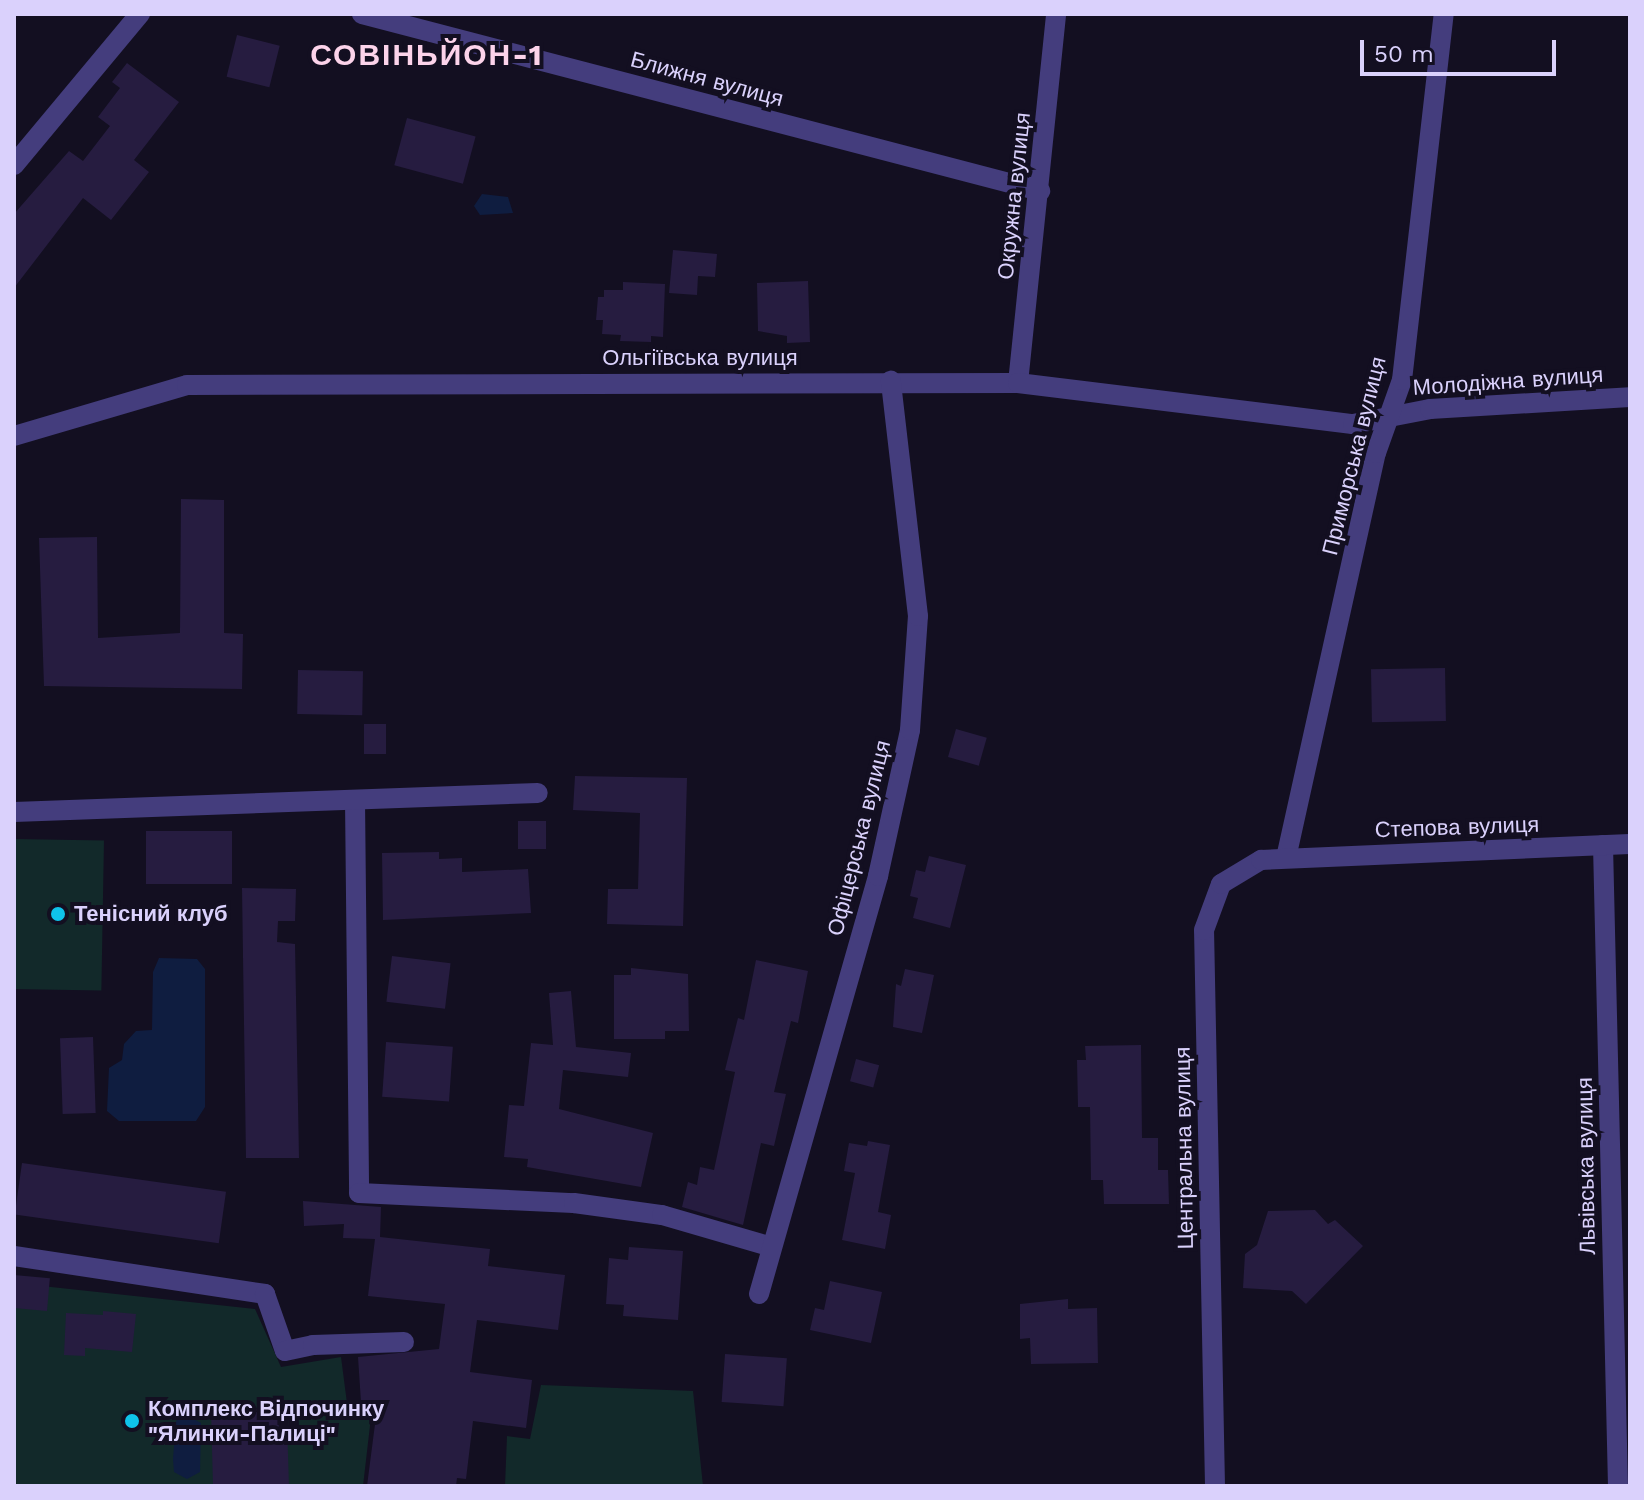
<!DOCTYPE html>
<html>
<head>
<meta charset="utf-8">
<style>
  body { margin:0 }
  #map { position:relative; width:1644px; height:1500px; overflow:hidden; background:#130f21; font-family:"Work Sans",sans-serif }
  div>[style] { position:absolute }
  .green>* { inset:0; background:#12292a; transform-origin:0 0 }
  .water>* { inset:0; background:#0f1d40 }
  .building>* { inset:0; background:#261c40; transform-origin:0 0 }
  .minor>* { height:20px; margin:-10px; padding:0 10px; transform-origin:10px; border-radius:10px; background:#443d7d }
  .dots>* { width:22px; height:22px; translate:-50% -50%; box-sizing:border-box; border:4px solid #130f21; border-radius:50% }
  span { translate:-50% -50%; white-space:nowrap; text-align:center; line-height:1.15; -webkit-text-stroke:8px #130f21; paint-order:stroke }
  .street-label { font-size:22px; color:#dad1fc }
  .poi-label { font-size:22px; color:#dad1fc; font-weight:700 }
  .left { translate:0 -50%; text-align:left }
  .district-label { font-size:30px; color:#fcd3ea; font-weight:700; letter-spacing:2px }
  .frame { position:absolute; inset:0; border:16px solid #dad1fc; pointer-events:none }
  .scale { position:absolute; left:1360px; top:40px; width:196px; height:36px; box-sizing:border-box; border:4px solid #dad1fc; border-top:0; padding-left:10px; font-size:24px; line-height:28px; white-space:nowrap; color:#dad1fc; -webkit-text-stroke:6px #130f21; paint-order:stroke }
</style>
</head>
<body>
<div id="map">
  <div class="green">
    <i style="left:14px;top:839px;width:90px;height:150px;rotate:1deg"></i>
    <i style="clip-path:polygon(14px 1283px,255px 1309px,281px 1367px,341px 1357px,348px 1411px,371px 1417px,363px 1486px,14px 1486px)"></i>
    <i style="clip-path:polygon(541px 1385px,693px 1391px,703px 1486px,505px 1486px,507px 1436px,530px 1439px)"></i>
  </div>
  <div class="water">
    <i style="clip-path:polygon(482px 194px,508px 197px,513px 213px,480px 215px,474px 206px)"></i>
    <i style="clip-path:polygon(159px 958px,197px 959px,205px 969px,205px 1107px,196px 1121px,119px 1121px,107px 1111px,109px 1068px,122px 1060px,124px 1044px,136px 1031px,152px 1030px,153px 972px)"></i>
    <i style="clip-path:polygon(186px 1415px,201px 1423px,200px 1472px,187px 1479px,174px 1472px,173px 1459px,176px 1421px)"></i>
  </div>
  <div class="building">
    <i style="left:237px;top:35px;width:44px;height:43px;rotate:14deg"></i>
    <i style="clip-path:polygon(127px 63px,179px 102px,134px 160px,149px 172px,111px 220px,83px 198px,14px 288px,14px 214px,69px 151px,83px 161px,110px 126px,98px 117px,120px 88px,112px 82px)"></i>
    <i style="left:407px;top:118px;width:71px;height:49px;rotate:15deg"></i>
    <i style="clip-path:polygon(673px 250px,717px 254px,715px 277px,698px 276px,697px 295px,669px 293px)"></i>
    <i style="clip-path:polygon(808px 281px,810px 342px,787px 343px,787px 336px,758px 331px,757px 283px)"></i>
    <i style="clip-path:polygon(623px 282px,665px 284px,663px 337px,651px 336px,651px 342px,620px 341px,621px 335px,602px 334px,603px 320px,596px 320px,598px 297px,604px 297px,604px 290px,623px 290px)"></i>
    <i style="clip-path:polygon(181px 499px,224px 500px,224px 633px,243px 634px,242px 689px,44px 686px,39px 538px,97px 537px,98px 638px,180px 633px)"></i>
    <i style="left:1445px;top:668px;width:53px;height:74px;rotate:89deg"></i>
    <i style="left:298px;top:670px;width:65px;height:44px;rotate:1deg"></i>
    <i style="left:364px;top:724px;width:22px;height:30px"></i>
    <i style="left:956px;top:729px;width:32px;height:29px;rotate:16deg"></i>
    <i style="clip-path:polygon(575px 776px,687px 778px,683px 926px,607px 924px,608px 889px,638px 889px,640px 813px,573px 810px)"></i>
    <i style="left:546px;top:821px;width:28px;height:28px;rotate:90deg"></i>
    <i style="left:146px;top:831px;width:86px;height:53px"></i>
    <i style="clip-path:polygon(439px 852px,439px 859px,462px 858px,462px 872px,528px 869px,531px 913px,383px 920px,382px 853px)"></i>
    <i style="clip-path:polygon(929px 856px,966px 865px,950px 928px,913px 918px,918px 898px,910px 896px,916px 870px,925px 872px)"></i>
    <i style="clip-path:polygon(242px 888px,296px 889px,295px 921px,278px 921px,277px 942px,295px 944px,299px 1158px,246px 1158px)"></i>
    <i style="left:392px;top:956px;width:59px;height:46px;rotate:7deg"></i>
    <i style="clip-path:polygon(756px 960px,808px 971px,798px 1023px,791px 1021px,774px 1092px,786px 1094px,774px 1146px,761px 1143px,743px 1225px,682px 1207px,688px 1182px,697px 1185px,700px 1167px,714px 1170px,735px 1072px,725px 1070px,738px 1018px,744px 1020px)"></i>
    <i style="clip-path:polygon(631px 968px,688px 974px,689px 1031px,665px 1031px,665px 1039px,614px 1039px,614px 975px,631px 975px)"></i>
    <i style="clip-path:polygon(905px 969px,934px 975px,922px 1033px,893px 1027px,896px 984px,901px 986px)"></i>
    <i style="clip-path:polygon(571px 991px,576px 1047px,631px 1053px,628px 1077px,563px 1070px,559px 1109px,653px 1133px,641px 1187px,527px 1167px,528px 1159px,504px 1157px,509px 1105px,524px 1106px,531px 1043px,553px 1045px,549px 993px)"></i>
    <i style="left:93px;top:1037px;width:76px;height:33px;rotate:88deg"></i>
    <i style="left:386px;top:1042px;width:67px;height:55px;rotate:4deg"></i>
    <i style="clip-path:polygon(1141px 1045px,1142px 1138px,1158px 1138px,1158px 1170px,1168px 1170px,1169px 1204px,1104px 1204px,1103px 1180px,1091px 1180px,1090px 1107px,1078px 1107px,1077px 1060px,1086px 1060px,1085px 1046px)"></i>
    <i style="left:856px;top:1059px;width:24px;height:23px;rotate:15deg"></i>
    <i style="clip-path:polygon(868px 1141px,890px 1145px,878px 1212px,891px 1215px,885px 1249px,842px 1240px,855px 1173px,844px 1171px,849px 1143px,867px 1146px)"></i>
    <i style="left:22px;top:1163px;width:206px;height:52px;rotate:8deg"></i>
    <i style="clip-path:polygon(303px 1201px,381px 1207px,380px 1237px,490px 1249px,488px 1266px,565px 1275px,558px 1330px,477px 1320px,470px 1372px,532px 1380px,526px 1428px,473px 1421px,466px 1479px,457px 1478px,456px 1486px,367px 1486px,378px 1401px,361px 1402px,358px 1357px,439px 1349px,445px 1304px,368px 1296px,375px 1239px,343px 1238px,344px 1224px,304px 1226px)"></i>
    <i style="clip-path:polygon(1315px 1210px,1328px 1224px,1335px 1220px,1363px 1246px,1306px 1304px,1292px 1291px,1243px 1288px,1245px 1254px,1257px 1245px,1268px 1211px)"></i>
    <i style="clip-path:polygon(629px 1247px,683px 1251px,678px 1320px,623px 1316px,624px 1305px,606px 1304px,609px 1258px,628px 1260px)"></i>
    <i style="left:14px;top:1275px;width:36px;height:33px;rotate:5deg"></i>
    <i style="clip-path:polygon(830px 1281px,882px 1292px,871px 1343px,810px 1330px,815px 1308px,824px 1310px)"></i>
    <i style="clip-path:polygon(1068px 1299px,1068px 1309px,1097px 1308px,1098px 1363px,1031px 1364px,1030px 1338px,1020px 1339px,1020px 1304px)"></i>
    <i style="clip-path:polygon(103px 1311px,136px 1314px,132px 1352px,85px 1348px,85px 1356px,64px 1355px,66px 1313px,103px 1315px)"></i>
    <i style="left:725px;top:1354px;width:62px;height:48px;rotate:4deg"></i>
    <i style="clip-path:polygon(281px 1408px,281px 1423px,287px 1423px,289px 1486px,213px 1486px,211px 1410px)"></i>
  </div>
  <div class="minor">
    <i style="left:362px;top:14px;width:701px;rotate:14.63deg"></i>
    <i style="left:14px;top:165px;width:197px;rotate:-50.2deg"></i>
    <i style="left:1018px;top:383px;width:371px;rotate:-84.1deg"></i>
    <i style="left:14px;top:436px;width:180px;rotate:-16.4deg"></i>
    <i style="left:187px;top:385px;width:831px;rotate:-0.14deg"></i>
    <i style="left:1018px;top:383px;width:337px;rotate:7deg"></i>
    <i style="left:1353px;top:424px;width:78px;rotate:-11deg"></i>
    <i style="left:1430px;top:409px;width:200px;rotate:-3.4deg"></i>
    <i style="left:355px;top:800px;width:393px;rotate:89.4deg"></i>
    <i style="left:359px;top:1193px;width:215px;rotate:2.7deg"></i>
    <i style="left:574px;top:1203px;width:89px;rotate:7.8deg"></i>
    <i style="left:662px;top:1215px;width:111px;rotate:16.2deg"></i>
    <i style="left:14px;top:812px;width:524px;rotate:-2.08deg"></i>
    <i style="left:1603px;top:845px;width:641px;rotate:88.66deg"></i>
    <i style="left:1286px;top:858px;width:415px;rotate:-77.5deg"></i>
    <i style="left:1376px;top:453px;width:77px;rotate:-70.4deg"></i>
    <i style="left:1402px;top:380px;width:368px;rotate:-83.5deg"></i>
    <i style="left:14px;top:1256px;width:254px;rotate:8.6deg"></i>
    <i style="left:265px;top:1294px;width:60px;rotate:70.7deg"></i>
    <i style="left:285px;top:1351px;width:29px;rotate:-12deg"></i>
    <i style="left:313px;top:1345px;width:91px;rotate:-1.9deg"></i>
    <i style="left:759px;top:1294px;width:435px;rotate:-74.1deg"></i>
    <i style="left:878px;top:876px;width:149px;rotate:-77.6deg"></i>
    <i style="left:910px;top:730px;width:114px;rotate:-86deg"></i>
    <i style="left:918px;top:616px;width:237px;rotate:-96.6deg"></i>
    <i style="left:1215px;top:1486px;width:556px;rotate:-91.13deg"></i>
    <i style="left:1204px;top:930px;width:49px;rotate:-69.7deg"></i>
    <i style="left:1221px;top:884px;width:47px;rotate:-31deg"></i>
    <i style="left:1261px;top:860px;width:369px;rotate:-2.5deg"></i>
  </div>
  <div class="dots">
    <i style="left:58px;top:914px;background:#0fc3ea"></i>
    <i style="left:132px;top:1421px;background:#0fc3ea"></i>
  </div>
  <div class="street-label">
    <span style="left:707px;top:79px;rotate:15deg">Ближня вулиця</span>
    <span style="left:1014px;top:196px;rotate:-84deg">Окружна вулиця</span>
    <span style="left:700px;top:358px">Ольгіївська вулиця</span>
    <span style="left:1508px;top:381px;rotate:-4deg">Молодіжна вулиця</span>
    <span style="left:1354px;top:456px;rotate:-76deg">Приморська вулиця</span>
    <span style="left:1457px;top:827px;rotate:-2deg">Степова вулиця</span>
    <span style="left:859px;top:838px;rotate:-76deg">Офіцерська вулиця</span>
    <span style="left:1184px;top:1148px;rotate:-91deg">Центральна вулиця</span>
    <span style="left:1586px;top:1166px;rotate:-91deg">Львівська вулиця</span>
  </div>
  <div class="poi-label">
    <span class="left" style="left:74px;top:914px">Тенісний клуб</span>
    <span class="left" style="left:148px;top:1421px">Комплекс Відпочинку<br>"Ялинки-Палиці"</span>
  </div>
  <div class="district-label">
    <span style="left:427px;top:55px">СОВІНЬЙОН-1</span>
  </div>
  <div class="frame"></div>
  <div class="scale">50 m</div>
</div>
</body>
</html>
